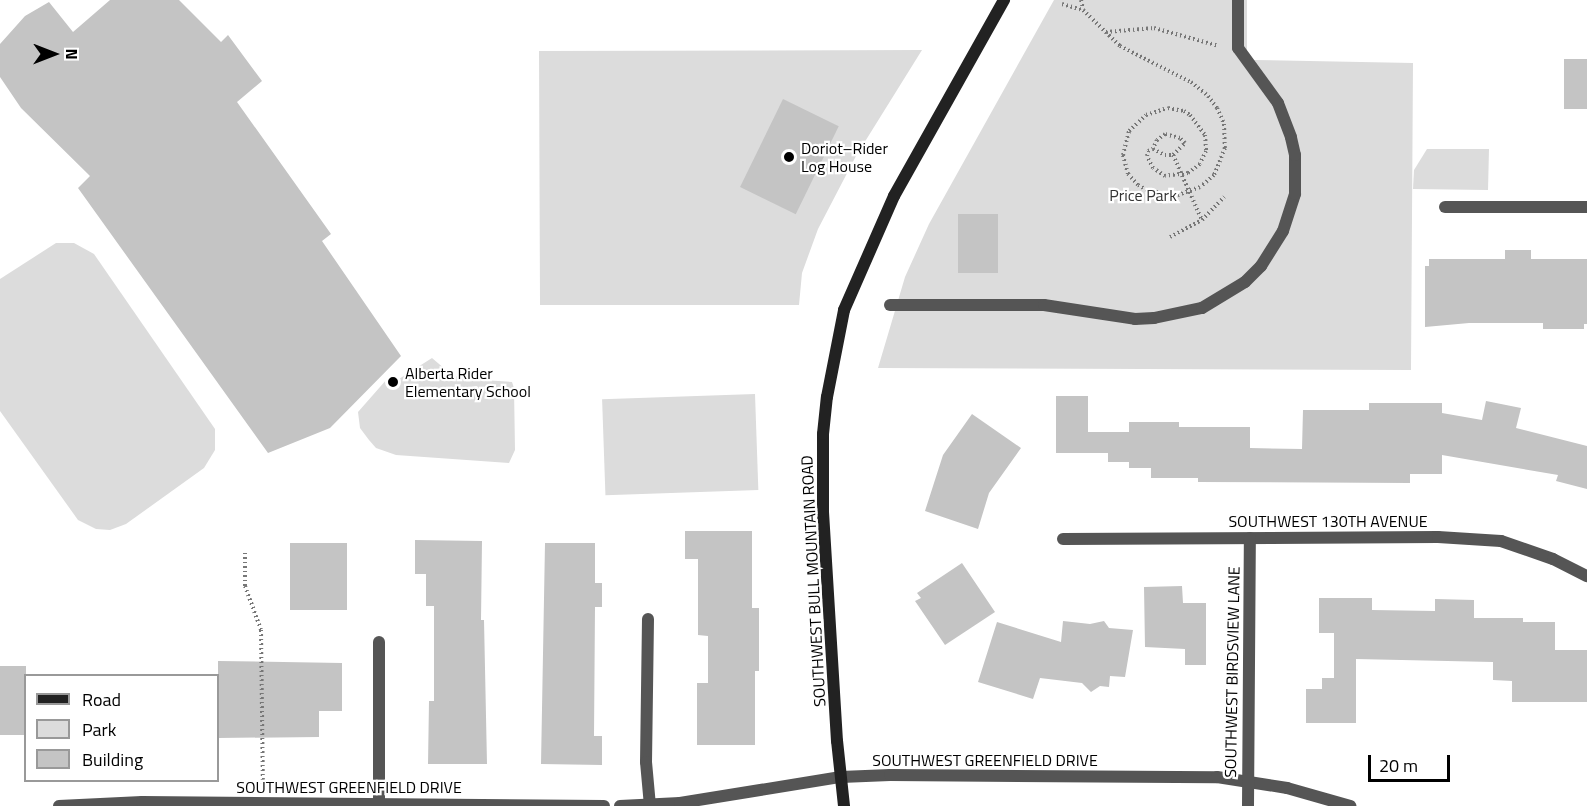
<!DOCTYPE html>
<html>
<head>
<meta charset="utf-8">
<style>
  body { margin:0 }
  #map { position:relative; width:1587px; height:806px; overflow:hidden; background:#fff; font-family:"Titillium Web",sans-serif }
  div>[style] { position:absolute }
  .green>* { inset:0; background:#dcdcdc; transform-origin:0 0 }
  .building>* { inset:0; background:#c4c4c4; transform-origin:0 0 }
  .path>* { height:4px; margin-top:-2px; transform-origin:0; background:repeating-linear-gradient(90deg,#777 0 1.5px,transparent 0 4.5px) }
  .service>* { height:12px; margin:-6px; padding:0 6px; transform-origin:6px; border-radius:6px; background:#555 }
  .minor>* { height:12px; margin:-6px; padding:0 6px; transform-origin:6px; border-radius:6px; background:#555 }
  .secondary>* { height:12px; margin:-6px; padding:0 6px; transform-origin:6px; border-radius:6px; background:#222 }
  .dots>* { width:16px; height:16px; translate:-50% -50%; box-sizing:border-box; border:3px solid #fff; border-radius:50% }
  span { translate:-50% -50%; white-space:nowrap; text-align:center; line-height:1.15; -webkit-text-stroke:4.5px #fff; paint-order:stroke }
  .poi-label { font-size:16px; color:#000 }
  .left { translate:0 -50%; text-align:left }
  .park-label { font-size:16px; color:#333 }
  .street-label { font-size:16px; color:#000 }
  .legend { position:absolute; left:24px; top:674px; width:195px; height:108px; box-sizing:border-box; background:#fff; border:2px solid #999; margin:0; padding:8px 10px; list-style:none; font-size:18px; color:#000 }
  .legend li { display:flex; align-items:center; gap:12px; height:30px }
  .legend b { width:30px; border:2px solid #999 }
  .north { position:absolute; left:24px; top:24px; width:60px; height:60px; -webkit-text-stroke:4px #fff; paint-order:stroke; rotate:90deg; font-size:16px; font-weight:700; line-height:24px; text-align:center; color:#000 }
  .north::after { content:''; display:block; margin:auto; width:21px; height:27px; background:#000; clip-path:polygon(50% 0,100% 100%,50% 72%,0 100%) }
  .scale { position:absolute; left:1368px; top:755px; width:82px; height:27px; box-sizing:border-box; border:3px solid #000; border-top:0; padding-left:8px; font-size:18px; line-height:21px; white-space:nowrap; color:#000; -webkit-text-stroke:4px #fff; paint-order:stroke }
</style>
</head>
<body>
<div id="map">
  <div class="green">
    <i style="clip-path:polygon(1054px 0,1247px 0,1247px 53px,1253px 60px,1413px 63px,1411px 370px,878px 368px,905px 277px,929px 224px)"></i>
    <i style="clip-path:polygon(922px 50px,856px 156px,818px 229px,802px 273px,799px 305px,540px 305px,539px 51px)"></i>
    <i style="clip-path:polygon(1427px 149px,1489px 149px,1488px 190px,1413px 189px,1414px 170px)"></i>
    <i style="clip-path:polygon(56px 243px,74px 243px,94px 254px,215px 429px,215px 450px,204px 468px,126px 524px,110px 530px,96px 529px,78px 520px,0 411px,0 279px)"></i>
    <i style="clip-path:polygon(432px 358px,452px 375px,467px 379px,512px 382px,514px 388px,515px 450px,509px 463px,396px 455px,376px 448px,369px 440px,360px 428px,358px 412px,387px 379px,391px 384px)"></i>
    <i style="left:755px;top:394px;width:96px;height:153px;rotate:88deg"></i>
  </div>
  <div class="building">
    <i style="clip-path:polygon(110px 0,179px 0,221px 42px,228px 35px,262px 81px,237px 102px,331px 234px,322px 241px,401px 356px,330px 428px,268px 453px,78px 188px,90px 176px,21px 108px,0 77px,0 44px,25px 16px,49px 2px,73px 32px)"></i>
    <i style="left:1564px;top:59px;width:23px;height:50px"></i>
    <i style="left:783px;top:99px;width:62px;height:98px;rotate:26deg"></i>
    <i style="left:998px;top:214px;width:59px;height:40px;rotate:90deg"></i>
    <i style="clip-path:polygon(1505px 250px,1531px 250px,1531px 259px,1587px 259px,1587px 324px,1584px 324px,1584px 329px,1543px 329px,1543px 323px,1469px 323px,1425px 327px,1425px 266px,1429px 266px,1429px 259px,1505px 259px)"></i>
    <i style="clip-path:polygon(1056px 396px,1088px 396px,1088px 432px,1129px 432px,1129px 422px,1179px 422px,1179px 427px,1250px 427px,1250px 448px,1302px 449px,1303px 410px,1369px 410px,1369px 403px,1442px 403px,1442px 413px,1482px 420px,1486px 401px,1521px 408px,1516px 428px,1587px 446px,1587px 489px,1556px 481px,1558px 475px,1442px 455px,1442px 474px,1410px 474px,1410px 483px,1198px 482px,1198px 478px,1151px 478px,1151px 468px,1129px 468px,1129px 462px,1108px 462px,1108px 453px,1056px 453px)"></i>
    <i style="clip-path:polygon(972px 414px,1021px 448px,989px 493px,978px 529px,925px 511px,943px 455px)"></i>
    <i style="clip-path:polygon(685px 531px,752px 531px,752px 608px,759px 608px,759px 671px,755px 671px,755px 745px,697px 745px,697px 683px,708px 683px,708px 636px,698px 635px,698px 559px,685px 559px)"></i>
    <i style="clip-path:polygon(415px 540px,482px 541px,481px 620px,484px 620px,487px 764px,428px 764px,429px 701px,434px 701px,434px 606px,426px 606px,426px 574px,415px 574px)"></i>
    <i style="left:290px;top:543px;width:57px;height:67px"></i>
    <i style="clip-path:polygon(545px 543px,595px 543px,595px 583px,602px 583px,602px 607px,595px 607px,594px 736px,602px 736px,602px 765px,541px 764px)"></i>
    <i style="clip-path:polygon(962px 563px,995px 612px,945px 645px,915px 601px,921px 598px,917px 593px)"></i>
    <i style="clip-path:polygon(1182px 586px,1183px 603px,1206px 603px,1206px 665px,1185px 665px,1185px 649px,1145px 647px,1144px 587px)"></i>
    <i style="clip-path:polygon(1319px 598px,1372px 598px,1372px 610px,1435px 611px,1435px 599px,1474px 600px,1474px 618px,1523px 618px,1523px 622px,1555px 622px,1555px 650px,1587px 650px,1587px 702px,1512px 702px,1512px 681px,1493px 680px,1493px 662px,1356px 659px,1356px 723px,1306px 723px,1306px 689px,1322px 689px,1322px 678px,1334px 678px,1334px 633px,1319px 633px)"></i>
    <i style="clip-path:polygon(1063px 621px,1090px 624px,1104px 621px,1109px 628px,1133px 630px,1125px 677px,1110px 676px,1109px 687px,1100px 686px,1091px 692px,1082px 683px,1040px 678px,1033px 699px,978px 682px,997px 622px,1061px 642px)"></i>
    <i style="clip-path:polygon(218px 661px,342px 663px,342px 711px,319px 711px,319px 737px,218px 738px)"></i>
    <i style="left:0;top:666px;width:26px;height:69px"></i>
  </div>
  <div class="path">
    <i style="left:1081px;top:0;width:9px;rotate:77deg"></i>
    <i style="left:1062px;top:4px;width:22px;rotate:16deg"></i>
    <i style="left:1083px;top:10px;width:52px;rotate:44.2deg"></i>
    <i style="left:1120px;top:46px;width:80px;rotate:26.9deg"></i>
    <i style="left:1191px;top:82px;width:22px;rotate:39deg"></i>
    <i style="left:1208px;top:96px;width:15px;rotate:53deg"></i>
    <i style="left:1217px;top:108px;width:17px;rotate:66deg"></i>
    <i style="left:1224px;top:124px;width:24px;rotate:88deg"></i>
    <i style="left:1225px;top:148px;width:29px;rotate:112deg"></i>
    <i style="left:1214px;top:175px;width:18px;rotate:139deg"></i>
    <i style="left:1200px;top:187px;width:27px;rotate:160deg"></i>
    <i style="left:1175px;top:196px;width:29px;rotate:-168deg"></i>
    <i style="left:1147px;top:190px;width:10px;rotate:-151deg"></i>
    <i style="left:1138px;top:185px;width:15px;rotate:-132deg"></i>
    <i style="left:1128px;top:174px;width:20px;rotate:-105deg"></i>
    <i style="left:1123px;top:155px;width:25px;rotate:-76deg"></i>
    <i style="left:1129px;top:131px;width:23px;rotate:-43deg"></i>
    <i style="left:1146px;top:115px;width:23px;rotate:-18deg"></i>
    <i style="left:1168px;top:108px;width:16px;rotate:11deg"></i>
    <i style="left:1184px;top:111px;width:7px;rotate:34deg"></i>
    <i style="left:1190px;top:115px;width:25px;rotate:53deg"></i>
    <i style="left:1205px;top:135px;width:16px;rotate:86deg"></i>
    <i style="left:1206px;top:151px;width:14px;rotate:115deg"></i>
    <i style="left:1200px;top:164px;width:15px;rotate:143deg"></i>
    <i style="left:1188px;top:173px;width:23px;rotate:173deg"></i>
    <i style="left:1165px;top:176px;width:14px;rotate:-146deg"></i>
    <i style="left:1153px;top:168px;width:13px;rotate:-117deg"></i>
    <i style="left:1147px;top:156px;width:5px;rotate:-79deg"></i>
    <i style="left:1148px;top:151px;width:5px;rotate:-22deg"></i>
    <i style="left:1153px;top:149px;width:13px;rotate:27deg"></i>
    <i style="left:1165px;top:155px;width:8px"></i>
    <i style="left:1173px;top:155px;width:17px;rotate:-45deg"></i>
    <i style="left:1185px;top:143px;width:7px;rotate:-135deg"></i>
    <i style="left:1180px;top:138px;width:16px;rotate:-165deg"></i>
    <i style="left:1165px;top:134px;width:10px;rotate:143deg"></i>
    <i style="left:1157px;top:140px;width:10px;rotate:114deg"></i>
    <i style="left:1106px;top:32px;width:48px;rotate:-4.8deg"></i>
    <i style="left:1154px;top:28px;width:67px;rotate:15.5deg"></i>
    <i style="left:1173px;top:155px;width:71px;rotate:66deg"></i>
    <i style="left:1170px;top:237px;width:36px;rotate:-28deg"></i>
    <i style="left:1202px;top:220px;width:32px;rotate:-46deg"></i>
    <i style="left:245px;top:553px;width:33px;rotate:90deg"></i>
    <i style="left:245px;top:586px;width:47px;rotate:70deg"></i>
    <i style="left:261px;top:630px;width:154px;rotate:89.3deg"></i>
  </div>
  <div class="service">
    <i style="left:890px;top:305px;width:154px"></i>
    <i style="left:1044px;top:305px;width:92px;rotate:8.7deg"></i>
    <i style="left:1135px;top:319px;width:19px;rotate:-3deg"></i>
    <i style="left:1154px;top:318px;width:49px;rotate:-11.8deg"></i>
    <i style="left:1202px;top:308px;width:50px;rotate:-31.2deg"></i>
    <i style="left:1245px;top:282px;width:23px;rotate:-45deg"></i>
    <i style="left:1261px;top:266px;width:41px;rotate:-57.8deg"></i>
    <i style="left:1283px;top:231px;width:39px;rotate:-72deg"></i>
    <i style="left:1295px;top:194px;width:39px;rotate:-90deg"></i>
    <i style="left:1295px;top:155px;width:18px;rotate:-103deg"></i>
    <i style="left:1291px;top:137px;width:36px;rotate:-111deg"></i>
    <i style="left:1278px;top:103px;width:68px;rotate:-126deg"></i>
    <i style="left:1238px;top:48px;width:48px;rotate:-90deg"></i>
  </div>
  <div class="minor">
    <i style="left:1445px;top:207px;width:142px"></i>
    <i style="left:1063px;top:539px;width:375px;rotate:-0.3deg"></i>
    <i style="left:1438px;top:537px;width:63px;rotate:3.6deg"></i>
    <i style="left:1501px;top:541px;width:55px;rotate:19.1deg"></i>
    <i style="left:1553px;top:559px;width:38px;rotate:27deg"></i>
    <i style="left:648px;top:619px;width:143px;rotate:90.8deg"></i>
    <i style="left:646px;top:762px;width:44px;rotate:84.8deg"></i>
    <i style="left:379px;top:804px;width:162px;rotate:-90deg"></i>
    <i style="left:59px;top:806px;width:83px;rotate:-2.8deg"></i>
    <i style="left:142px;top:802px;width:462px;rotate:0.5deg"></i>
    <i style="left:620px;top:806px;width:60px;rotate:-2.9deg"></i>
    <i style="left:680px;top:803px;width:163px;rotate:-9.2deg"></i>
    <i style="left:841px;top:777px;width:49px;rotate:-2.3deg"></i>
    <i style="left:890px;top:775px;width:327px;rotate:0.4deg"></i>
    <i style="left:1217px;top:777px;width:71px;rotate:8.9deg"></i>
    <i style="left:1287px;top:788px;width:66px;rotate:15.9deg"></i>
    <i style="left:1248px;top:806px;width:268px;rotate:-89.6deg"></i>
  </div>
  <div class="secondary">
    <i style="left:844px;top:806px;width:65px;rotate:-96.1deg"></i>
    <i style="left:837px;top:741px;width:230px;rotate:-93.5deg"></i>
    <i style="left:823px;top:511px;width:77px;rotate:-90deg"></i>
    <i style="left:823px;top:434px;width:37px;rotate:-84deg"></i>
    <i style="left:827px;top:397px;width:89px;rotate:-78.9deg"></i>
    <i style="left:844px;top:310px;width:124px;rotate:-66.3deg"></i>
    <i style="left:894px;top:196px;width:225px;rotate:-60.7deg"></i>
  </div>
  <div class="dots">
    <i style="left:789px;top:157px;background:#000"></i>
    <i style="left:393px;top:382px;background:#000"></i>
  </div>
  <div class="poi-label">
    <span class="left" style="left:801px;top:157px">Doriot–Rider<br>Log House</span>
    <span class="left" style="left:405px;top:382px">Alberta Rider<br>Elementary School</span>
  </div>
  <div class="park-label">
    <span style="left:1143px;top:195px">Price Park</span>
  </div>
  <div class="street-label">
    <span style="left:1328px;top:521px">SOUTHWEST 130TH AVENUE</span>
    <span style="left:813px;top:581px;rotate:-93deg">SOUTHWEST BULL MOUNTAIN ROAD</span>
    <span style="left:1232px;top:672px;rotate:-89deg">SOUTHWEST BIRDSVIEW LANE</span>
    <span style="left:985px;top:760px">SOUTHWEST GREENFIELD DRIVE</span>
    <span style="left:349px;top:787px">SOUTHWEST GREENFIELD DRIVE</span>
  </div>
  <ul class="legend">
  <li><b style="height:8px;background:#222"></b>Road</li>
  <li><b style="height:16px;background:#dcdcdc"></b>Park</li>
  <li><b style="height:16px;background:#c4c4c4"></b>Building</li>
  </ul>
  <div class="north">N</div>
  <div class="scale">20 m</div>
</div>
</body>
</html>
